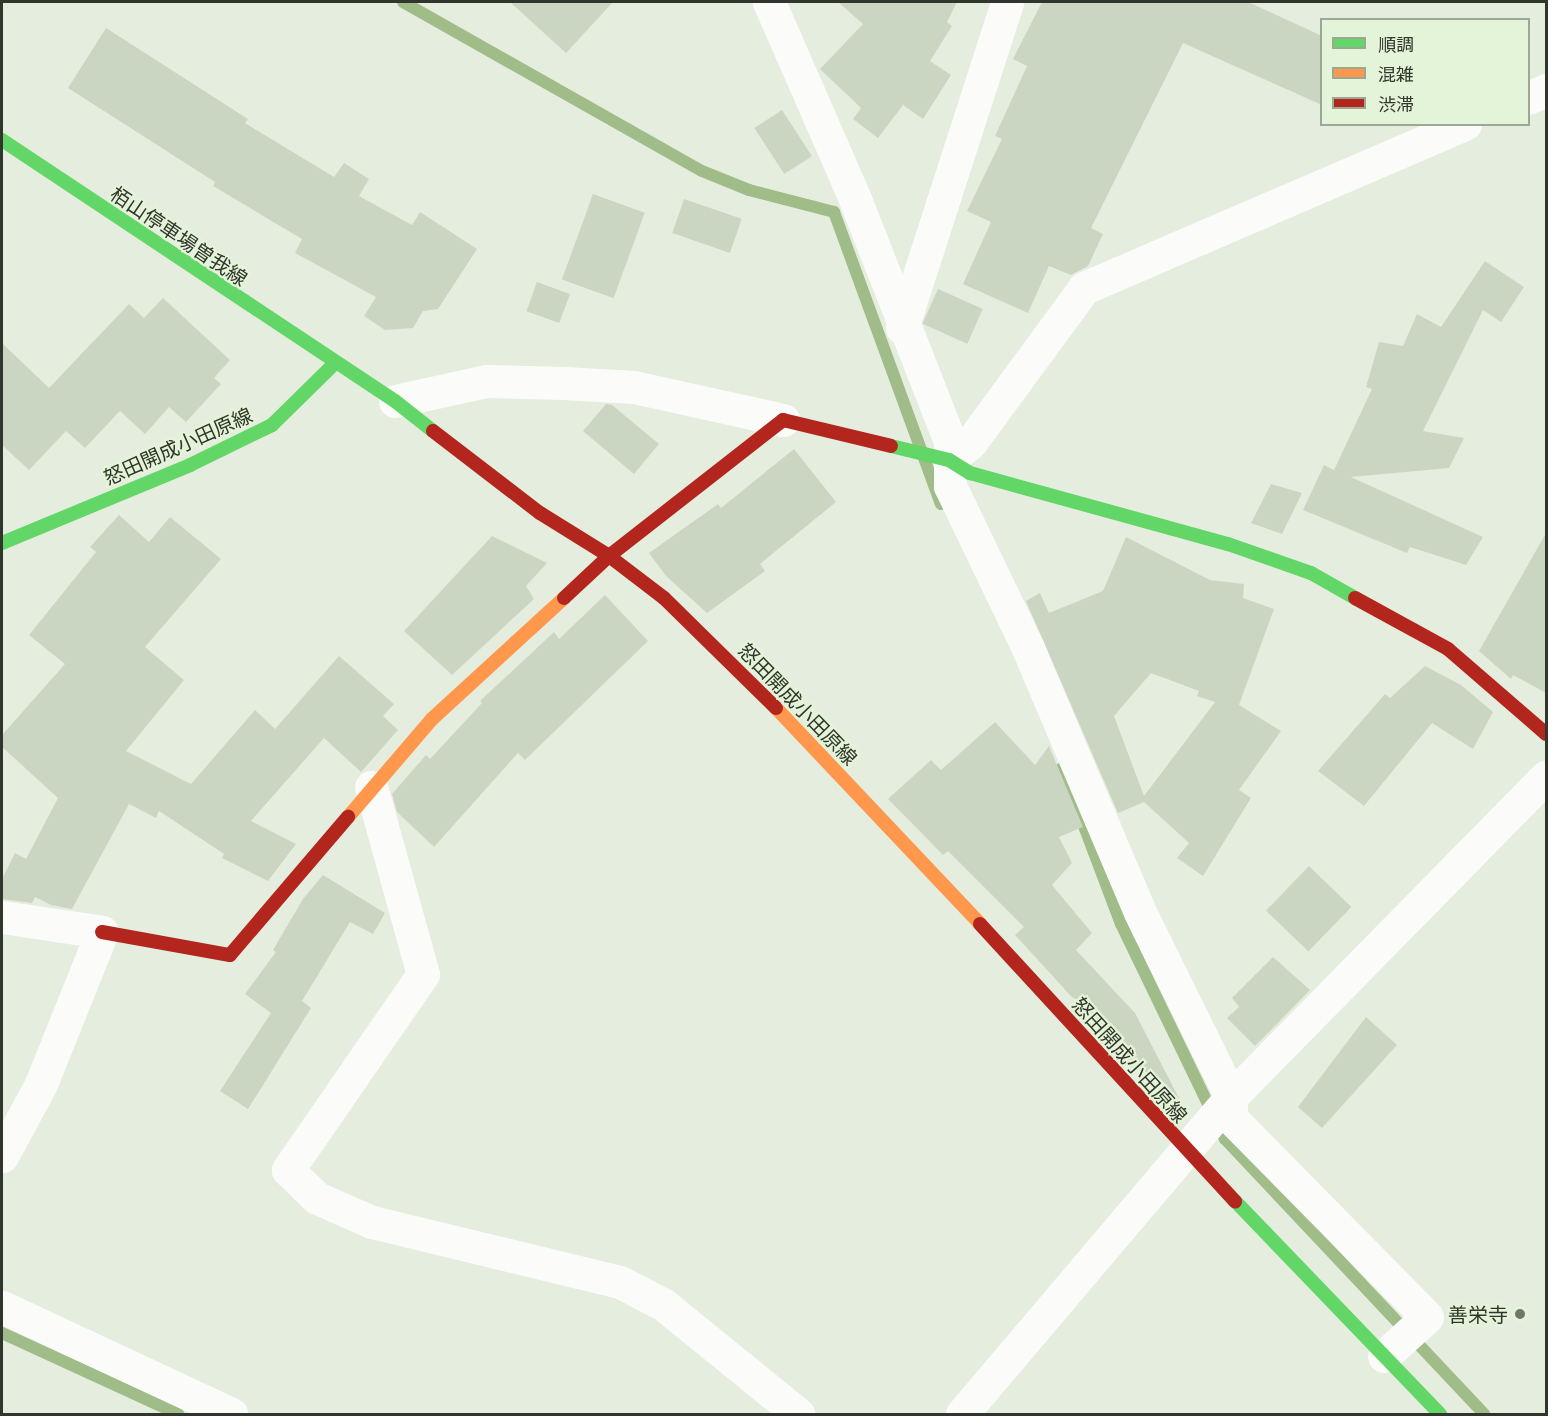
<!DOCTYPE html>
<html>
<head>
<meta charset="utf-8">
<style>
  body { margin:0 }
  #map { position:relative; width:1548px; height:1416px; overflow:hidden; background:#e5eede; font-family:Quicksand,"Noto Sans JP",sans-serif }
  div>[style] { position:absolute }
  .stream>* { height:12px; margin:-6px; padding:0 6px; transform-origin:6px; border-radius:6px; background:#a0bc89 }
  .building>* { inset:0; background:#cbd6c2; transform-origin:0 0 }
  .street>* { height:33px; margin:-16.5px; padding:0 16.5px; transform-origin:16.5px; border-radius:16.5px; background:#fbfcfa }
  .fast>* { height:14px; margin:-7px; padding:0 7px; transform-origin:7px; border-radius:7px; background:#63d668 }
  .slow>* { height:14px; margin:-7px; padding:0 7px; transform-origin:7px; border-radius:7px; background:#ff974d }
  .jam>* { height:14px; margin:-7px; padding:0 7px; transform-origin:7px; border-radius:7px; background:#b3261e }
  .dots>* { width:16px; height:16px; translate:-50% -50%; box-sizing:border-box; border:3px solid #e4f4d8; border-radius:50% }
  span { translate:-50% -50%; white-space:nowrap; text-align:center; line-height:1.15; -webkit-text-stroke:4.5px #e4f4d8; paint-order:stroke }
  .street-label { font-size:20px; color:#30362b }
  .poi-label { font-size:20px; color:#30362b }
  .right { translate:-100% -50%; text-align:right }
  .frame { position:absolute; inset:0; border:3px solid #30362b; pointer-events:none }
  .legend { position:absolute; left:1320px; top:18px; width:210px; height:108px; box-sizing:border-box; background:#e4f4d8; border:2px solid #9ca893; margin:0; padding:8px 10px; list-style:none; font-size:18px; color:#30362b }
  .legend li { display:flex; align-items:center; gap:12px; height:30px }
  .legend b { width:30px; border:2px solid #9ca893 }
</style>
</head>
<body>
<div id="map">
  <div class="stream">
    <i style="left:403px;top:2px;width:343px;rotate:29.5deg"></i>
    <i style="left:702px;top:171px;width:51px;rotate:22deg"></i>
    <i style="left:749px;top:190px;width:88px;rotate:14.5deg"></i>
    <i style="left:834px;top:212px;width:311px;rotate:69.9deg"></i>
    <i style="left:1062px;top:768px;width:167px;rotate:69.3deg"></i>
    <i style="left:1121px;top:924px;width:239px;rotate:64.2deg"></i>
    <i style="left:1225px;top:1139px;width:378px;rotate:46.7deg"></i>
    <i style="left:2px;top:1333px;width:194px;rotate:24.7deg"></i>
  </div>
  <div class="building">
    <i style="clip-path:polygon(510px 2px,613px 2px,566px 53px)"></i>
    <i style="clip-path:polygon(838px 2px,957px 2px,947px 22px,952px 26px,930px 61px,951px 75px,923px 119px,903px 105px,878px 138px,853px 119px,861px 108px,820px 69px,863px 24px)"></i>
    <i style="clip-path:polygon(1042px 2px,1248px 2px,1322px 36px,1322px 105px,1183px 43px,1091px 228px,1103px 234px,1088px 266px,1071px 275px,1049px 266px,1028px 313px,963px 284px,991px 222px,967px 211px,1002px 139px,995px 136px,1027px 66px,1013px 59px)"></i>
    <i style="clip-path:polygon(106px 28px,248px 119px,245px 123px,334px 177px,344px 163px,369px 179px,359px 196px,412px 225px,420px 212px,477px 249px,438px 309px,423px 311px,413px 328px,385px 330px,364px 316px,376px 297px,295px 253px,302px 239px,213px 186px,215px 182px,68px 88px)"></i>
    <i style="left:782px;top:110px;width:55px;height:33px;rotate:57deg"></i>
    <i style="left:593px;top:194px;width:55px;height:91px;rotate:20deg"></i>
    <i style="left:684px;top:199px;width:61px;height:36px;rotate:19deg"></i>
    <i style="clip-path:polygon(1485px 261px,1524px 287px,1501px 322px,1483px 310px,1423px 431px,1464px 438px,1449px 468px,1351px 477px,1483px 537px,1466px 565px,1410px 547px,1407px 553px,1303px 510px,1324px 465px,1334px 470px,1372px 389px,1366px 387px,1379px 342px,1403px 346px,1417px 314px,1441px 327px)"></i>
    <i style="left:537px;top:282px;width:35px;height:31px;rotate:20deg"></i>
    <i style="left:938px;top:289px;width:49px;height:38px;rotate:24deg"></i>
    <i style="clip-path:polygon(163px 298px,230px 360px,214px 378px,221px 384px,186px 422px,169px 407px,145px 434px,120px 411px,85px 448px,66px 431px,29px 470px,2px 445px,2px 343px,49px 388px,129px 304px,144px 318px)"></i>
    <i style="clip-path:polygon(606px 404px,612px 405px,659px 444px,634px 474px,583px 431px)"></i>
    <i style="clip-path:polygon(794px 449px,836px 502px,760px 564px,765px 571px,707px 613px,666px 576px,649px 553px,718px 504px,721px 508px)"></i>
    <i style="clip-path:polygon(1271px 484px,1302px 493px,1282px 534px,1251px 523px)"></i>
    <i style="clip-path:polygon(119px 515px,149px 542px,170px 517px,221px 559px,145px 647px,184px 680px,126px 751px,191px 784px,255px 710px,275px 729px,339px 656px,394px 704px,383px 716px,398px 730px,361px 772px,324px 738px,251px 821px,296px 844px,268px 881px,222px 858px,224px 854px,159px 811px,156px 818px,129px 804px,72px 909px,51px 905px,35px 897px,32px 903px,2px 899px,2px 879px,15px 853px,26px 859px,58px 798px,2px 747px,2px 735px,65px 664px,29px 635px,96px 552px,90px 547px)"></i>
    <i style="clip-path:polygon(1546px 533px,1546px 693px,1513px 675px,1511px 679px,1479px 651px)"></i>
    <i style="clip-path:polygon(492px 536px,547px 563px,526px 586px,534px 599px,452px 675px,404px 631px)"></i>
    <i style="clip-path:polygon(evenodd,1126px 537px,1210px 580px,1244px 584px,1243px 598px,1274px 609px,1239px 705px,1281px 731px,1239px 790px,1251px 798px,1203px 876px,1177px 858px,1189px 843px,1144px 802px,1118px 813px,1026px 601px,1040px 593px,1049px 613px,1103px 591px,1126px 537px,1151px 673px,1199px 691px,1197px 696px,1215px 702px,1144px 796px,1114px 716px,1151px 673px)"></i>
    <i style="clip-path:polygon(605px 595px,648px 641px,525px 760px,518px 753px,434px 847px,397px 812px,392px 794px,426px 755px,430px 759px,482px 703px,480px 701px,554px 632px,559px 639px)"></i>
    <i style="clip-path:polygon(1425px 666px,1461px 685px,1493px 712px,1473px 749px,1432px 723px,1364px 806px,1318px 771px,1385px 694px,1390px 698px)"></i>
    <i style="clip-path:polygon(995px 722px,1035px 765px,1049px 746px,1083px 827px,1059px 837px,1072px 863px,1052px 885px,1092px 933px,1076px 950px,1135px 1013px,1181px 1102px,1124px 1054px,1015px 935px,1024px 927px,948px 851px,943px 855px,888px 799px,931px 760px,941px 770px)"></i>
    <i style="left:1309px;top:866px;width:59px;height:62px;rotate:44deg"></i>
    <i style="clip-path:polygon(323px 875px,385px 913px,373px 934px,350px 922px,302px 1001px,311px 1008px,248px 1109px,220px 1091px,271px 1013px,245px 994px,276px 952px,273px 950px,303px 899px)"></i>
    <i style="clip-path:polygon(1273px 957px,1310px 990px,1255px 1046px,1227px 1018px,1239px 1007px,1232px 998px)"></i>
    <i style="clip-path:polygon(1366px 1017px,1397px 1045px,1322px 1128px,1298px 1107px)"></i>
  </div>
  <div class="street">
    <i style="left:769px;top:2px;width:215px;rotate:66.4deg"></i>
    <i style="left:855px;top:199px;width:261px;rotate:68.6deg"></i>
    <i style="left:950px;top:442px;width:44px;rotate:90deg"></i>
    <i style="left:950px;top:486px;width:178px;rotate:64.3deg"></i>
    <i style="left:1027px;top:646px;width:289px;rotate:67deg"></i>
    <i style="left:1140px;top:912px;width:206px;rotate:63.8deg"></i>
    <i style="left:1231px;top:1097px;width:21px;rotate:90deg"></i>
    <i style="left:1231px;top:1118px;width:279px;rotate:45.4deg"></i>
    <i style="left:1427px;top:1317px;width:58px;rotate:137.8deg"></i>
    <i style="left:1528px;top:98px;width:20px;rotate:-24deg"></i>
    <i style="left:902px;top:328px;width:342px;rotate:-72.1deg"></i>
    <i style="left:395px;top:401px;width:94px;rotate:-12.3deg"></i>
    <i style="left:487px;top:381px;width:77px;rotate:1.5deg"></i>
    <i style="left:564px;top:383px;width:70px;rotate:3.3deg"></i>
    <i style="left:634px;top:387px;width:153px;rotate:12.5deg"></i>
    <i style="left:949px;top:460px;width:28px;rotate:-39deg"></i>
    <i style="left:971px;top:442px;width:191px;rotate:-53.7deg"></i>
    <i style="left:1084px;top:288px;width:415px;rotate:-23.3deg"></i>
    <i style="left:371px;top:787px;width:194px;rotate:74.5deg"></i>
    <i style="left:423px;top:974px;width:238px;rotate:124.6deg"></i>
    <i style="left:288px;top:1170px;width:40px;rotate:44deg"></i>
    <i style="left:317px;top:1198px;width:60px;rotate:23.6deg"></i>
    <i style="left:372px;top:1222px;width:255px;rotate:13.6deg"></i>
    <i style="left:620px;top:1282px;width:50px;rotate:27.6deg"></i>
    <i style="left:664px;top:1305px;width:173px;rotate:39.1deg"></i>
    <i style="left:2px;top:917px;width:101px;rotate:8.5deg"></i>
    <i style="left:102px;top:932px;width:164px;rotate:111.9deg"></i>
    <i style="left:41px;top:1084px;width:82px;rotate:118.4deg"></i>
    <i style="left:2px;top:1307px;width:253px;rotate:25deg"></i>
    <i style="left:962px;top:1414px;width:416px;rotate:-49.7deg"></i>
    <i style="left:1231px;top:1097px;width:449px;rotate:-45.5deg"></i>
  </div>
  <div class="fast">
    <i style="left:2px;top:140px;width:472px;rotate:33.6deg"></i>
    <i style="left:395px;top:401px;width:48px;rotate:38.3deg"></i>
    <i style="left:891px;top:446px;width:60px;rotate:13.6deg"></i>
    <i style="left:949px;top:460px;width:25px;rotate:32deg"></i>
    <i style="left:970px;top:473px;width:268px;rotate:15.4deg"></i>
    <i style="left:1228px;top:544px;width:88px;rotate:19.3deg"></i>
    <i style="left:1311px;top:573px;width:51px;rotate:29.6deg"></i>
    <i style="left:2px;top:543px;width:204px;rotate:-22.5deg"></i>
    <i style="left:190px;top:465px;width:91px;rotate:-26deg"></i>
    <i style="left:272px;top:425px;width:87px;rotate:-44.5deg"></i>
    <i style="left:1235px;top:1201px;width:296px;rotate:46.1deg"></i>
  </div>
  <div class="slow">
    <i style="left:776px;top:708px;width:297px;rotate:46.6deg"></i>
    <i style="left:348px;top:817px;width:129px;rotate:-49.4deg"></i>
    <i style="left:432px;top:719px;width:179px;rotate:-42.5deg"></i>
  </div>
  <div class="jam">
    <i style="left:433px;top:431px;width:135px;rotate:37.5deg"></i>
    <i style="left:540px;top:513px;width:81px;rotate:31.9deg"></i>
    <i style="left:609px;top:556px;width:69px;rotate:37.4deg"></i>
    <i style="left:664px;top:598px;width:157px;rotate:44.5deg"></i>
    <i style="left:564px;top:598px;width:62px;rotate:-43deg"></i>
    <i style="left:609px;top:556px;width:221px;rotate:-38deg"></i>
    <i style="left:783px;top:420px;width:111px;rotate:13.5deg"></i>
    <i style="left:1355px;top:598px;width:106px;rotate:28.7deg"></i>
    <i style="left:1448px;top:649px;width:130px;rotate:40.9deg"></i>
    <i style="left:980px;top:924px;width:377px;rotate:47.4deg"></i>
    <i style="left:102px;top:932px;width:130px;rotate:10.2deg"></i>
    <i style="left:230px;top:955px;width:182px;rotate:-49.5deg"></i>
  </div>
  <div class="dots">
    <i style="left:1520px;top:1314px;background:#6f766a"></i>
  </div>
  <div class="street-label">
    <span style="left:179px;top:236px;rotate:34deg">栢山停車場曽我線</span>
    <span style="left:178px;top:446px;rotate:-24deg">怒田開成小田原線</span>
    <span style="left:798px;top:704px;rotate:46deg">怒田開成小田原線</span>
    <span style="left:1130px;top:1060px;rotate:48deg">怒田開成小田原線</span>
  </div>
  <div class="poi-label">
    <span class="right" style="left:1508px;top:1314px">善栄寺</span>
  </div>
  <div class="frame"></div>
  <ul class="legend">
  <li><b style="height:8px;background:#63d668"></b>順調</li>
  <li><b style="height:8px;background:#ff974d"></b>混雑</li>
  <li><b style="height:8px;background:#b3261e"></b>渋滞</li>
  </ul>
</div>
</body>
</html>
